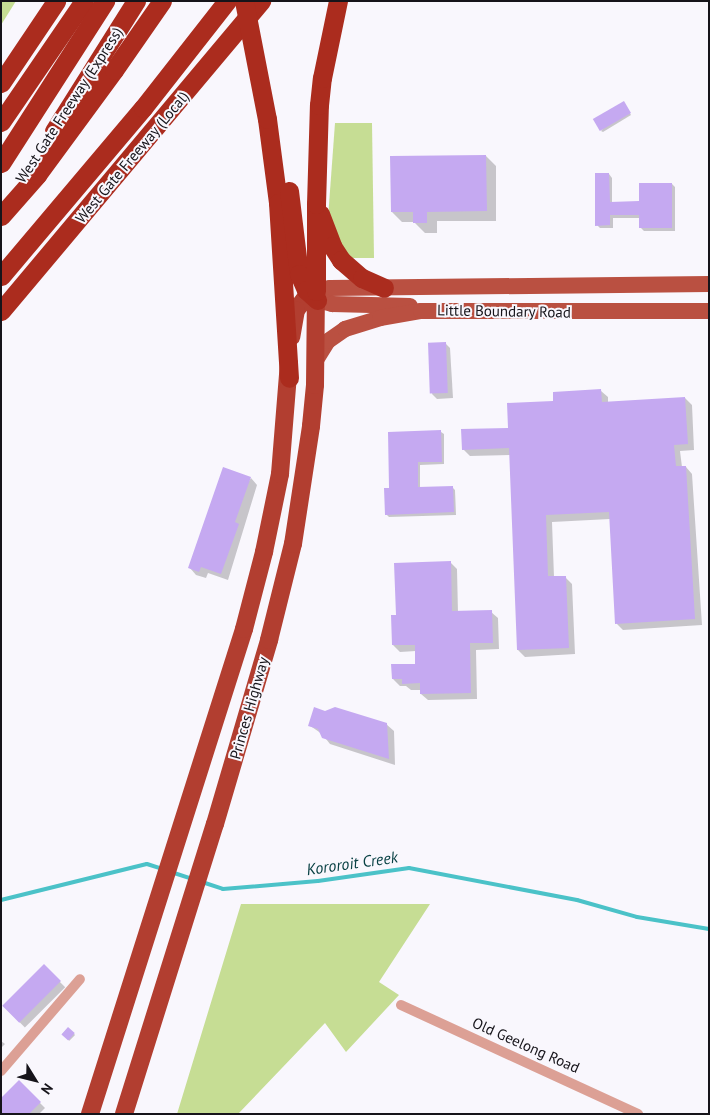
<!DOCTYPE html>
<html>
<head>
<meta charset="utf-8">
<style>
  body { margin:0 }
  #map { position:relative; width:710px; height:1115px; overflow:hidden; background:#f9f7fd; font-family:"PT Sans",sans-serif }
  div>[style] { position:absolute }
  .green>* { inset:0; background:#c6dd94 }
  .shadow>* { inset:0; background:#0003; transform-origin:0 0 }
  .stream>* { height:4px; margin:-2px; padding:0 2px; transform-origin:2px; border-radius:2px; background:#4bc2c8 }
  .building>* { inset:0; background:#c5a9f1; transform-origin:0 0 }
  .minor>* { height:10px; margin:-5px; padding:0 5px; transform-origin:5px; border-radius:5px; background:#dca095 }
  .primary>* { height:16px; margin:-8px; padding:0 8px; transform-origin:8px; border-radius:8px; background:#ba5041 }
  .trunk>* { height:18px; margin:-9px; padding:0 9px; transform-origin:9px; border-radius:9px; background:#b23e30 }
  .motorway>* { height:19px; margin:-9.5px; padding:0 9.5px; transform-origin:9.5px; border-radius:9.5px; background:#ab2c1e }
  .motorway-bridge>* { height:19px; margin:-9.5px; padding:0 9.5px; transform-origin:9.5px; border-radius:9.5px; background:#ab2c1e }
  span { translate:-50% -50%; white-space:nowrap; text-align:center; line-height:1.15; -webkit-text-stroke:4px #f9f7fd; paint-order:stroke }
  .street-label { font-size:15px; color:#16141a }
  .water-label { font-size:16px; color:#094144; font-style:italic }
  .frame { position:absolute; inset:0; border:2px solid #16141a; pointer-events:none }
  .north { position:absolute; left:10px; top:1055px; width:50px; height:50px; -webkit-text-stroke:4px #f9f7fd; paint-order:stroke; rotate:126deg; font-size:14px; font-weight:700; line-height:20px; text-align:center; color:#16141a }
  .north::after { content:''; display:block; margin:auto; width:18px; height:22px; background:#16141a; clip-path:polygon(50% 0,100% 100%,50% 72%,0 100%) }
</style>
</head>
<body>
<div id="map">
  <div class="green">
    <i style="clip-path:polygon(1px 1px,16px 1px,1px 25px)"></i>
    <i style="clip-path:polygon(335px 123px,372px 123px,374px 258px,345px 258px,328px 218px)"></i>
    <i style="clip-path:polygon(241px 904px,430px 904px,379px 982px,399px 995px,346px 1052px,325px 1023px,238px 1114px,177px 1114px)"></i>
  </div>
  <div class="shadow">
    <i style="clip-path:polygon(624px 104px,631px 115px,603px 132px,601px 131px)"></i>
    <i style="clip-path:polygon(486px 156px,496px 166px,496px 221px,437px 221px,437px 233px,425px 233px,414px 222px,402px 222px,392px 212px)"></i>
    <i style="clip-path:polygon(609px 174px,612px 178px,612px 203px,641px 203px,672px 184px,675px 187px,675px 231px,644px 231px,641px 228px,641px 218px,613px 218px,613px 228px,600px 228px,597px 225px)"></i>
    <i style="clip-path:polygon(445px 343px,450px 348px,453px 398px,437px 399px,432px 394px)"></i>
    <i style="clip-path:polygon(601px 391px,608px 397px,608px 403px,685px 398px,692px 405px,694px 450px,680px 451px,682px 467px,686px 467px,692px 474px,702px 625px,623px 630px,617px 624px,610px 519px,552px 522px,554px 577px,565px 577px,572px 584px,575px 654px,525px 657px,518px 650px,510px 455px,470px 456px,463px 449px,509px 429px,554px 403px)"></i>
    <i style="clip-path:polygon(441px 432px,444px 434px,444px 464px,420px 465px,420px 488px,452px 487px,455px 490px,456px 515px,389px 517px,386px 514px,390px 489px)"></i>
    <i style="clip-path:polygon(251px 478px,257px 485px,228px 580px,208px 573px,206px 578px,196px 575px,190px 568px)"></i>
    <i style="clip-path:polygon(450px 562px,457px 569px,458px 613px,491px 612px,498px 618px,499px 649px,476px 650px,477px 699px,428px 700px,421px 694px,421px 690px,411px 690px,406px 686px,400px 686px,393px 679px,417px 665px,416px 651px,400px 652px,393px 645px,397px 616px)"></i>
    <i style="clip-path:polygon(326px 712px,386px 724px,394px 731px,395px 765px,330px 744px,322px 734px,309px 725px)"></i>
    <i style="left:44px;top:966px;width:30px;height:57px;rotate:45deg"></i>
    <i style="left:68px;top:1028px;width:10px;height:8px;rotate:45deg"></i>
    <i style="clip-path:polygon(1px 1041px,5px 1044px,1px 1048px)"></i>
    <i style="clip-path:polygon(19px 1082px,45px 1108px,39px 1114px,1px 1114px)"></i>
  </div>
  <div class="stream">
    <i style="left:171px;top:872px;width:23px;rotate:18deg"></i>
    <i style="left:202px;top:882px;width:22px;rotate:18deg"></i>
    <i style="left:223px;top:889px;width:95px;rotate:-4.8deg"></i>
    <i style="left:318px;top:881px;width:92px;rotate:-8.1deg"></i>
    <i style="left:409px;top:868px;width:171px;rotate:10.8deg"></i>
    <i style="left:577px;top:900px;width:62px;rotate:15.8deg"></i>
    <i style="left:637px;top:917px;width:73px;rotate:9.5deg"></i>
    <i style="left:1px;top:900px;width:150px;rotate:-13.9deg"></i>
    <i style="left:147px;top:864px;width:16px;rotate:18deg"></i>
  </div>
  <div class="building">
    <i style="left:624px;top:101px;width:14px;height:36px;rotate:60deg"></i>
    <i style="clip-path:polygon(486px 155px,487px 211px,427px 212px,427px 223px,413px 223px,413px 212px,391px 212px,390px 156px)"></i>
    <i style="clip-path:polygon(595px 173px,609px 173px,610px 202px,639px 201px,639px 183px,672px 183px,672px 228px,639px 228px,639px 215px,610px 215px,610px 225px,595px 226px)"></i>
    <i style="left:446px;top:342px;width:51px;height:18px;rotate:88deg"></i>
    <i style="clip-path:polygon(601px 389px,602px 402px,685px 397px,688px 444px,674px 445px,676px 466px,686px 466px,695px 619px,615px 624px,609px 512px,546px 515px,548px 576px,566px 576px,569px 648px,517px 650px,509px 448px,462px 450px,461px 429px,508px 428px,507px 403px,553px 401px,553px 392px)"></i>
    <i style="clip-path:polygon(441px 430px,442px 462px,418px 462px,418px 487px,453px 486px,454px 512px,385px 515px,384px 488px,389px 488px,388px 432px)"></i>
    <i style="clip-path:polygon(223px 467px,251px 477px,235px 522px,239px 524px,221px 574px,201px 567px,199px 572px,188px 568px)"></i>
    <i style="clip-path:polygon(451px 561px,452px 611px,492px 610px,493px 643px,470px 643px,471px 693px,420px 694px,420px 683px,402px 684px,402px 679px,392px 679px,391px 664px,415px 664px,415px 645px,392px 645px,391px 615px,396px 615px,394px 563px)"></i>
    <i style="clip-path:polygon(314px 707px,325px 711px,335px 707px,387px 723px,389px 759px,322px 738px,318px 729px,308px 726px)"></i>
    <i style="left:44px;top:964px;width:24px;height:59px;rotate:45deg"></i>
    <i style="left:68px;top:1027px;width:9px;height:10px;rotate:41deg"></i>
    <i style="clip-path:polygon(19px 1080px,41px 1102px,29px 1114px,1px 1114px,1px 1098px)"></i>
  </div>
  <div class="minor">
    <i style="left:401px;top:1005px;width:261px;rotate:24.7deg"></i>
    <i style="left:1px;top:1071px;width:121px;rotate:-49.3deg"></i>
  </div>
  <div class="primary">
    <i style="left:316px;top:291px;width:14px;rotate:-12deg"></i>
    <i style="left:330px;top:288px;width:379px;rotate:-0.6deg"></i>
    <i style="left:317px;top:300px;width:16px;rotate:15deg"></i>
    <i style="left:332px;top:304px;width:78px;rotate:1.5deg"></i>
    <i style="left:316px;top:360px;width:22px;rotate:-58deg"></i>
    <i style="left:328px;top:341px;width:21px;rotate:-35deg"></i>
    <i style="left:345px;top:329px;width:37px;rotate:-17deg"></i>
    <i style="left:380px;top:318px;width:42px;rotate:-9.7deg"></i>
    <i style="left:421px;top:311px;width:288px"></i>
  </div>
  <div class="trunk">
    <i style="left:90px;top:1114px;width:509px;rotate:-72.38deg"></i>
    <i style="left:244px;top:629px;width:80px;rotate:-75.4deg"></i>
    <i style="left:264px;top:552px;width:80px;rotate:-78.4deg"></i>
    <i style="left:280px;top:474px;width:111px;rotate:-85.4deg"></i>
    <i style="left:124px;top:1114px;width:304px;rotate:-72.6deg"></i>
    <i style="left:215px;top:824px;width:192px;rotate:-73.6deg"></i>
    <i style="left:269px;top:640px;width:99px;rotate:-76deg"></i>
    <i style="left:293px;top:544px;width:119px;rotate:-81.3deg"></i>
    <i style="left:311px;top:426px;width:41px;rotate:-84.4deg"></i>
    <i style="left:315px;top:385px;width:94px;rotate:-89.4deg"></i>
    <i style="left:316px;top:291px;width:15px;rotate:143deg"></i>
    <i style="left:304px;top:300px;width:13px;rotate:129deg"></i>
    <i style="left:296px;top:310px;width:27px;rotate:100deg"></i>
  </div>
  <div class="motorway">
    <i style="left:1px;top:83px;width:99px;rotate:-56.1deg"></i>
    <i style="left:267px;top:119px;width:85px;rotate:82.5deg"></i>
    <i style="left:278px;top:203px;width:175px;rotate:86.4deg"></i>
    <i style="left:1px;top:122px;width:147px;rotate:-55.6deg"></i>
    <i style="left:54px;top:131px;width:154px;rotate:-57.8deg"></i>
    <i style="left:1px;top:163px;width:193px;rotate:-57.3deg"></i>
    <i style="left:289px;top:191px;width:84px;rotate:83.1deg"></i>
    <i style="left:299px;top:274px;width:17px;rotate:66deg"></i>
    <i style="left:306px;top:290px;width:15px;rotate:42deg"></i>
    <i style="left:320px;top:214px;width:34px;rotate:69deg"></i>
    <i style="left:332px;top:246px;width:17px;rotate:57deg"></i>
    <i style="left:341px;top:260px;width:28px;rotate:41deg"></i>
    <i style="left:362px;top:278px;width:24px;rotate:24deg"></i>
    <i style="left:1px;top:216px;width:55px;rotate:-48.7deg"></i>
    <i style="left:37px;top:175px;width:130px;rotate:-53.7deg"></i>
    <i style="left:114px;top:70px;width:84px;rotate:-55.2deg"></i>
    <i style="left:1px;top:276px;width:220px;rotate:-49.8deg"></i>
    <i style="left:143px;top:108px;width:136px;rotate:-51.9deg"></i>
    <i style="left:316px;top:291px;width:87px;rotate:-90deg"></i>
    <i style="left:316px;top:204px;width:99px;rotate:-88.3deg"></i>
    <i style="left:319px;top:105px;width:27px;rotate:-84deg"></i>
    <i style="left:322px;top:78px;width:79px;rotate:-78.3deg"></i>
    <i style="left:1px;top:311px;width:405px;rotate:-50deg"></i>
  </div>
  <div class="motorway-bridge">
    <i style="left:244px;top:1px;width:120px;rotate:79deg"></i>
  </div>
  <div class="street-label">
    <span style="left:69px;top:105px;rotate:-57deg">West Gate Freeway (Express)</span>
    <span style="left:132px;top:157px;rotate:-50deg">West Gate Freeway (Local)</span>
    <span style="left:504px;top:311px;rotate:1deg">Little Boundary Road</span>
    <span style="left:249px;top:708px;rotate:-74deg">Princes Highway</span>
    <span style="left:526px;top:1045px;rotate:24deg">Old Geelong Road</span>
  </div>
  <div class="water-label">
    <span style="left:352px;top:863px;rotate:-8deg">Kororoit Creek</span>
  </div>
  <div class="frame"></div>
  <div class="north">N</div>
</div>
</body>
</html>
